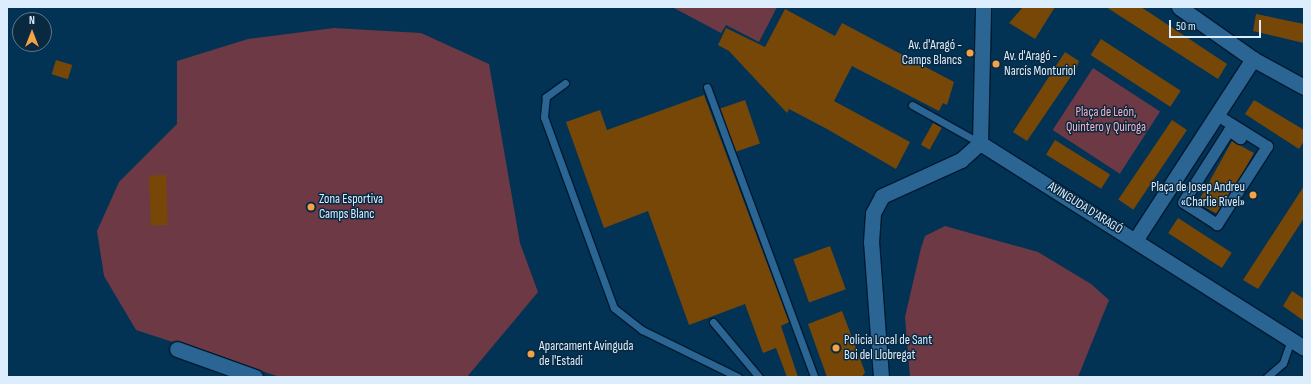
<!DOCTYPE html>
<html>
<head>
<meta charset="utf-8">
<style>
  body { margin:0 }
  #map { position:relative; width:1311px; height:384px; overflow:hidden; background:#023354; font-family:"Sofia Sans Condensed",sans-serif }
  div>[style] { position:absolute }
  .green>* { inset:0; background:#6c3945; transform-origin:0 0 }
  .building>* { inset:0; background:#774708; transform-origin:0 0 }
  .roads { filter:drop-shadow(1px 0 #001a31) drop-shadow(-1px 0 #001a31) drop-shadow(0 1px #001a31) drop-shadow(0 -1px #001a31) }
  .service>* { height:7px; margin:-3.5px; padding:0 3.5px; transform-origin:3.5px; border-radius:3.5px; background:#2a6593 }
  .pedestrian>* { height:11px; margin:-5.5px; padding:0 5.5px; transform-origin:5.5px; border-radius:5.5px; background:#2a6593 }
  .minor>* { height:15px; margin:-7.5px; padding:0 7.5px; transform-origin:7.5px; border-radius:7.5px; background:#2a6593 }
  .dots>* { width:11px; height:11px; translate:-50% -50%; box-sizing:border-box; border:2px solid #092941; border-radius:50% }
  span { translate:-50% -50%; white-space:nowrap; text-align:center; line-height:1.15; -webkit-text-stroke:3px #092941; paint-order:stroke }
  .poi-label { font-size:13px; color:#dceefe }
  .right { translate:-100% -50%; text-align:right }
  .left { translate:0 -50%; text-align:left }
  .park-label { font-size:13px; color:#fab1c0 }
  .street-label { font-size:13px; color:#dceefe }
  .frame { position:absolute; inset:0; border:8px solid #dceefe; pointer-events:none }
  .north { position:absolute; left:12px; top:12px; width:40px; height:40px; box-sizing:border-box; background:#092941; border:1px solid #5d788d; border-radius:50%; rotate:0deg; font-size:11px; font-weight:700; line-height:16px; text-align:center; color:#dceefe }
  .north::after { content:''; display:block; margin:auto; width:14px; height:18px; background:#f5a246; clip-path:polygon(50% 0,100% 100%,50% 72%,0 100%) }
  .scale { position:absolute; left:1169px; top:20px; width:92px; height:18px; box-sizing:border-box; border:2px solid #dceefe; border-top:0; padding-left:5px; font-size:12px; line-height:14px; white-space:nowrap; color:#dceefe; -webkit-text-stroke:3px #092941; paint-order:stroke }
</style>
</head>
<body>
<div id="map">
  <div class="green">
    <i style="clip-path:polygon(672px 7px,777px 7px,759px 42px,726px 25px,721px 33px)"></i>
    <i style="clip-path:polygon(334px 28px,421px 33px,489px 64px,520px 243px,538px 292px,467px 377px,280px 377px,136px 330px,104px 276px,97px 231px,119px 182px,177px 124px,177px 61px,248px 39px)"></i>
    <i style="left:1093px;top:68px;width:80px;height:74px;rotate:33deg"></i>
    <i style="clip-path:polygon(945px 226px,1038px 252px,1091px 284px,1109px 300px,1078px 377px,910px 377px,905px 317px,921px 248px,925px 236px)"></i>
  </div>
  <div class="building">
    <i style="clip-path:polygon(1023px 7px,1055px 7px,1035px 39px,1009px 23px)"></i>
    <i style="clip-path:polygon(1106px 7px,1141px 7px,1227px 64px,1218px 79px)"></i>
    <i style="clip-path:polygon(785px 9px,835px 36px,842px 23px,954px 82px,947px 105px,943px 103px,939px 111px,852px 66px,834px 101px,910px 142px,896px 169px,827px 129px,789px 109px,787px 113px,729px 51px,718px 45px,726px 28px,765px 47px)"></i>
    <i style="clip-path:polygon(1256px 14px,1304px 24px,1304px 43px,1253px 31px)"></i>
    <i style="left:1101px;top:39px;width:95px;height:19px;rotate:33deg"></i>
    <i style="clip-path:polygon(1065px 52px,1079px 61px,1076px 69px,1027px 141px,1013px 132px)"></i>
    <i style="left:56px;top:60px;width:17px;height:15px;rotate:17deg"></i>
    <i style="clip-path:polygon(704px 95px,789px 322px,781px 326px,798px 377px,787px 377px,776px 348px,763px 353px,745px 304px,689px 325px,648px 211px,604px 228px,566px 122px,600px 110px,607px 130px)"></i>
    <i style="left:745px;top:100px;width:46px;height:27px;rotate:71deg"></i>
    <i style="clip-path:polygon(1254px 100px,1304px 130px,1304px 141px,1299px 149px,1245px 114px)"></i>
    <i style="left:1172px;top:120px;width:18px;height:96px;rotate:34deg"></i>
    <i style="left:933px;top:123px;width:10px;height:25px;rotate:29deg"></i>
    <i style="left:1055px;top:140px;width:65px;height:17px;rotate:32deg"></i>
    <i style="left:1232px;top:141px;width:25px;height:71px;rotate:29deg"></i>
    <i style="left:166px;top:175px;width:50px;height:17px;rotate:88deg"></i>
    <i style="clip-path:polygon(1304px 186px,1304px 218px,1258px 289px,1243px 280px)"></i>
    <i style="left:1178px;top:218px;width:64px;height:18px;rotate:33deg"></i>
    <i style="left:830px;top:246px;width:46px;height:39px;rotate:70deg"></i>
    <i style="clip-path:polygon(1292px 291px,1304px 299px,1304px 321px,1283px 306px)"></i>
    <i style="clip-path:polygon(842px 311px,865px 372px,862px 377px,827px 377px,808px 324px)"></i>
  </div>
  <div class="roads">
    <div class="service">
      <i style="left:565px;top:83px;width:24px;rotate:144deg"></i>
      <i style="left:546px;top:97px;width:20px;rotate:96deg"></i>
      <i style="left:544px;top:117px;width:203px;rotate:69.9deg"></i>
      <i style="left:614px;top:308px;width:36px;rotate:38deg"></i>
      <i style="left:642px;top:330px;width:107px;rotate:26.1deg"></i>
      <i style="left:707px;top:87px;width:309px;rotate:69.7deg"></i>
      <i style="left:912px;top:105px;width:78px;rotate:29.2deg"></i>
      <i style="left:713px;top:322px;width:72px;rotate:50.1deg"></i>
      <i style="left:1267px;top:377px;width:21px;rotate:-41deg"></i>
      <i style="left:1283px;top:363px;width:24px;rotate:-71deg"></i>
    </div>
    <div class="pedestrian">
      <i style="left:1217px;top:115px;width:59px;rotate:31.8deg"></i>
      <i style="left:1267px;top:146px;width:93px;rotate:122.7deg"></i>
      <i style="left:1217px;top:224px;width:40px;rotate:-147.1deg"></i>
      <i style="left:1183px;top:202px;width:85px;rotate:-57.4deg"></i>
      <i style="left:1229px;top:130px;width:14px;rotate:36deg"></i>
      <i style="left:1240px;top:138px;width:7px;rotate:-56deg"></i>
    </div>
    <div class="minor">
      <i style="left:1179px;top:7px;width:90px;rotate:35.1deg"></i>
      <i style="left:1253px;top:59px;width:58px;rotate:28.8deg"></i>
      <i style="left:980px;top:143px;width:383px;rotate:32.3deg"></i>
      <i style="left:980px;top:143px;width:136px;rotate:-88.7deg"></i>
      <i style="left:1136px;top:239px;width:215px;rotate:-57deg"></i>
      <i style="left:177px;top:349px;width:83px;rotate:19.7deg"></i>
      <i style="left:881px;top:377px;width:135px;rotate:-94.2deg"></i>
      <i style="left:871px;top:242px;width:29px;rotate:-86deg"></i>
      <i style="left:873px;top:213px;width:19px;rotate:-62deg"></i>
      <i style="left:882px;top:196px;width:87px;rotate:-24.5deg"></i>
      <i style="left:961px;top:160px;width:25px;rotate:-42deg"></i>
    </div>
  </div>
  <div class="dots">
    <i style="left:970px;top:53px;background:#f5a246"></i>
    <i style="left:996px;top:64px;background:#f5a246"></i>
    <i style="left:1253px;top:195px;background:#f5a246"></i>
    <i style="left:311px;top:207px;background:#f5a246"></i>
    <i style="left:836px;top:348px;background:#f5a246"></i>
    <i style="left:531px;top:354px;background:#f5a246"></i>
  </div>
  <div class="poi-label">
    <span class="right" style="left:962px;top:53px">Av. d'Aragó -<br>Camps Blancs</span>
    <span class="left" style="left:1004px;top:64px">Av. d'Aragó -<br>Narcís Monturiol</span>
    <span class="right" style="left:1245px;top:195px">Plaça de Josep Andreu<br>«Charlie Rivel»</span>
    <span class="left" style="left:319px;top:207px">Zona Esportiva<br>Camps Blanc</span>
    <span class="left" style="left:844px;top:348px">Policia Local de Sant<br>Boi del Llobregat</span>
    <span class="left" style="left:539px;top:354px">Aparcament Avinguda<br>de l'Estadi</span>
  </div>
  <div class="park-label">
    <span style="left:1106px;top:120px">Plaça de León,<br>Quintero y Quiroga</span>
  </div>
  <div class="street-label">
    <span style="left:1085px;top:208px;rotate:32deg">AVINGUDA D'ARAGÓ</span>
  </div>
  <div class="frame"></div>
  <div class="north">N</div>
  <div class="scale">50 m</div>
</div>
</body>
</html>
